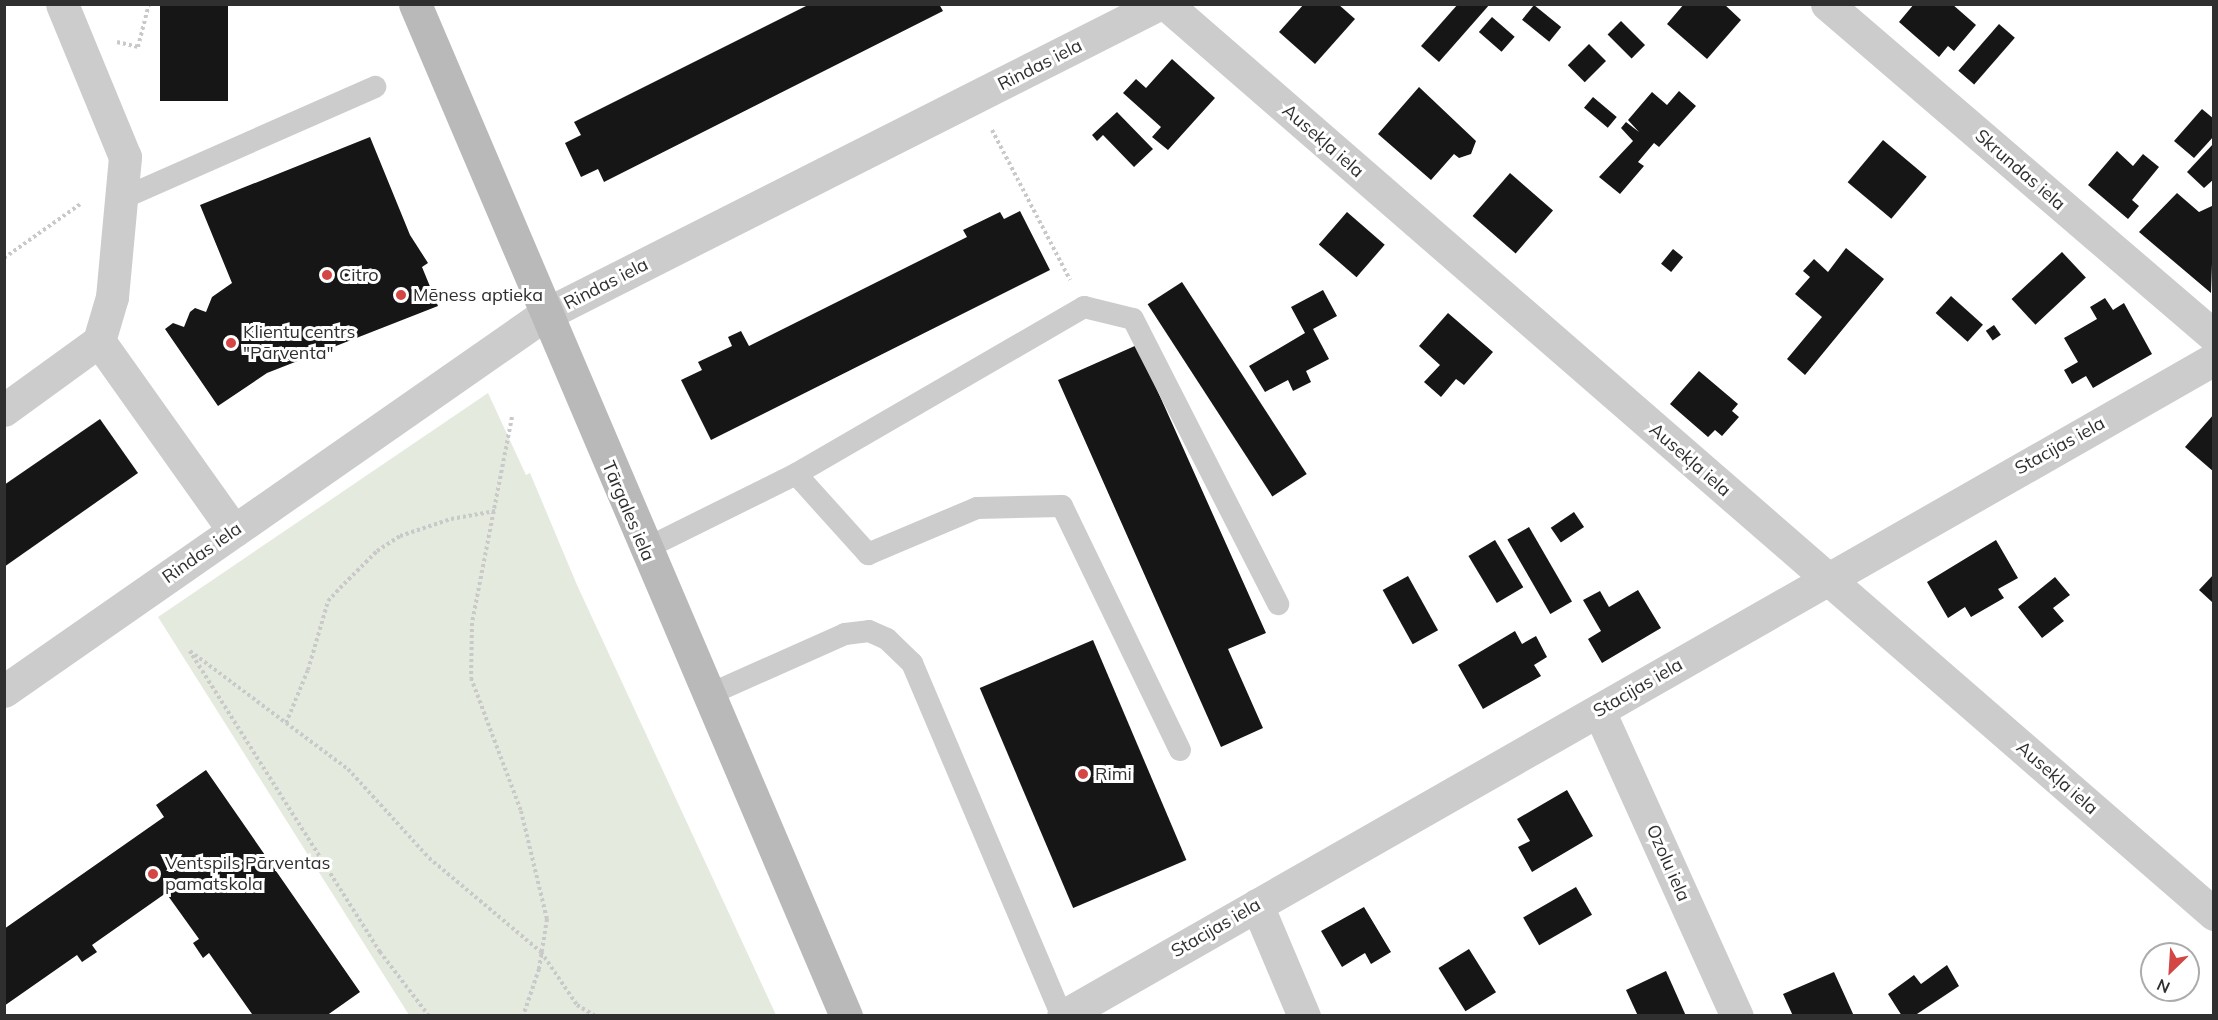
<!DOCTYPE html>
<html>
<head>
<meta charset="utf-8">
<style>
  body { margin:0 }
  #map { position:relative; width:2218px; height:1020px; overflow:hidden; background:#fff; font-family:Mulish,sans-serif }
  div>[style] { position:absolute }
  .green>* { inset:0; background:#e4eade }
  .building>* { inset:0; background:#161616; transform-origin:0 0 }
  .path>* { height:4px; margin-top:-2px; transform-origin:0; background:repeating-linear-gradient(90deg,#c9c9c9 0 3px,transparent 0 6px) }
  .lane>* { height:22px; margin:-11px; padding:0 11px; transform-origin:11px; border-radius:11px; background:#ccc }
  .street>* { height:33px; margin:-16.5px; padding:0 16.5px; transform-origin:16.5px; border-radius:16.5px; background:#ccc }
  .secondary>* { height:33px; margin:-16.5px; padding:0 16.5px; transform-origin:16.5px; border-radius:16.5px; background:#b9b9b9 }
  .dots>* { width:16px; height:16px; translate:-50% -50%; box-sizing:border-box; border:3px solid #fff; border-radius:50% }
  span { translate:-50% -50%; white-space:nowrap; text-align:center; line-height:1.15; -webkit-text-stroke:6px #fff; paint-order:stroke }
  .street-label { font-size:18px; color:#2f2f2f }
  .poi-label { font-size:18px; color:#2f2f2f }
  .left { translate:0 -50%; text-align:left }
  .frame { position:absolute; inset:0; border:6px solid #2f2f2f; pointer-events:none }
  .north { position:absolute; left:2140px; top:942px; width:60px; height:60px; box-sizing:border-box; background:#fff; border:2px solid #acacac; border-radius:50%; rotate:205deg; font-size:16px; font-weight:700; line-height:24px; text-align:center; color:#2f2f2f }
  .north::after { content:''; display:block; margin:auto; width:21px; height:27px; background:#d34644; clip-path:polygon(50% 0,100% 100%,50% 72%,0 100%) }
</style>
</head>
<body>
<div id="map">
  <div class="green">
    <i style="clip-path:polygon(488px 393px,526px 475px,530px 473px,577px 585px,776px 1015px,409px 1015px,158px 617px)"></i>
  </div>
  <div class="building">
    <i style="left:160px;top:4px;width:68px;height:97px"></i>
    <i style="clip-path:polygon(810px 4px,939px 4px,943px 11px,604px 182px,598px 169px,581px 177px,565px 143px,581px 135px,574px 122px)"></i>
    <i style="clip-path:polygon(1304px 4px,1338px 4px,1355px 19px,1315px 64px,1279px 32px)"></i>
    <i style="clip-path:polygon(1458px 4px,1490px 4px,1439px 62px,1421px 46px)"></i>
    <i style="clip-path:polygon(1684px 4px,1724px 4px,1741px 20px,1707px 59px,1667px 24px)"></i>
    <i style="clip-path:polygon(1914px 4px,1952px 4px,1976px 25px,1954px 51px,1948px 46px,1939px 57px,1899px 22px)"></i>
    <i style="left:1534px;top:5px;width:35px;height:19px;rotate:39deg"></i>
    <i style="left:1492px;top:17px;width:30px;height:20px;rotate:41deg"></i>
    <i style="left:1621px;top:21px;width:34px;height:19px;rotate:45deg"></i>
    <i style="left:1999px;top:24px;width:21px;height:62px;rotate:41deg"></i>
    <i style="left:1589px;top:44px;width:24px;height:30px;rotate:45deg"></i>
    <i style="clip-path:polygon(1172px 59px,1215px 98px,1168px 150px,1152px 137px,1161px 127px,1123px 93px,1136px 79px,1146px 88px)"></i>
    <i style="clip-path:polygon(1419px 87px,1476px 141px,1471px 154px,1459px 158px,1454px 154px,1431px 180px,1378px 134px)"></i>
    <i style="clip-path:polygon(1679px 91px,1696px 106px,1659px 147px,1654px 143px,1638px 162px,1644px 166px,1620px 194px,1599px 177px,1633px 141px,1621px 128px,1626px 122px,1639px 132px,1628px 120px,1652px 92px,1667px 105px)"></i>
    <i style="left:1593px;top:97px;width:31px;height:14px;rotate:40deg"></i>
    <i style="clip-path:polygon(2202px 109px,2214px 119px,2214px 136px,2194px 158px,2174px 141px)"></i>
    <i style="clip-path:polygon(1117px 112px,1153px 149px,1134px 167px,1103px 135px,1097px 141px,1092px 135px)"></i>
    <i style="clip-path:polygon(370px 137px,410px 235px,428px 263px,422px 267px,438px 306px,267px 373px,218px 406px,165px 329px,173px 323px,184px 327px,190px 312px,195px 308px,206px 312px,212px 297px,232px 283px,200px 205px)"></i>
    <i style="left:1883px;top:140px;width:57px;height:55px;rotate:40deg"></i>
    <i style="clip-path:polygon(2214px 143px,2214px 179px,2204px 188px,2187px 172px)"></i>
    <i style="clip-path:polygon(2117px 151px,2133px 166px,2143px 154px,2159px 167px,2132px 200px,2139px 206px,2128px 219px,2088px 185px)"></i>
    <i style="left:1510px;top:173px;width:57px;height:57px;rotate:41deg"></i>
    <i style="clip-path:polygon(2177px 193px,2199px 212px,2214px 205px,2211px 293px,2139px 232px)"></i>
    <i style="clip-path:polygon(1020px 211px,1050px 270px,711px 440px,681px 380px,702px 370px,698px 362px,732px 346px,728px 337px,741px 331px,749px 346px,967px 237px,963px 230px,1000px 212px,1004px 219px)"></i>
    <i style="left:1347px;top:212px;width:50px;height:43px;rotate:41deg"></i>
    <i style="clip-path:polygon(1846px 248px,1884px 279px,1805px 375px,1787px 359px,1822px 317px,1795px 294px,1810px 277px,1803px 271px,1814px 259px,1828px 272px)"></i>
    <i style="left:1673px;top:249px;width:13px;height:19px;rotate:39deg"></i>
    <i style="left:2062px;top:252px;width:35px;height:69px;rotate:47deg"></i>
    <i style="left:1182px;top:282px;width:229px;height:41px;rotate:57deg"></i>
    <i style="clip-path:polygon(1323px 290px,1337px 316px,1313px 329px,1329px 359px,1306px 371px,1311px 382px,1293px 391px,1288px 380px,1265px 392px,1249px 366px,1305px 333px,1291px 307px)"></i>
    <i style="left:1951px;top:296px;width:43px;height:23px;rotate:42deg"></i>
    <i style="clip-path:polygon(2105px 298px,2113px 310px,2124px 303px,2152px 354px,2093px 388px,2086px 376px,2072px 384px,2064px 370px,2078px 362px,2064px 338px,2097px 319px,2090px 307px)"></i>
    <i style="clip-path:polygon(1448px 313px,1493px 352px,1464px 385px,1456px 379px,1441px 397px,1424px 382px,1440px 365px,1419px 346px)"></i>
    <i style="left:1994px;top:325px;width:12px;height:10px;rotate:55deg"></i>
    <i style="clip-path:polygon(1137px 345px,1266px 633px,1228px 649px,1263px 728px,1221px 747px,1058px 380px)"></i>
    <i style="clip-path:polygon(1699px 371px,1738px 404px,1732px 411px,1739px 417px,1722px 436px,1715px 430px,1708px 437px,1670px 404px)"></i>
    <i style="clip-path:polygon(2214px 414px,2214px 472px,2185px 447px)"></i>
    <i style="clip-path:polygon(100px 419px,138px 473px,4px 567px,4px 485px)"></i>
    <i style="left:1574px;top:512px;width:18px;height:28px;rotate:56deg"></i>
    <i style="left:1529px;top:527px;width:86px;height:25px;rotate:60deg"></i>
    <i style="left:1495px;top:540px;width:55px;height:31px;rotate:59deg"></i>
    <i style="clip-path:polygon(1996px 540px,2018px 578px,1998px 589px,2004px 598px,1971px 617px,1965px 607px,1948px 618px,1927px 582px)"></i>
    <i style="clip-path:polygon(2214px 574px,2214px 600px,2212px 602px,2199px 590px)"></i>
    <i style="left:1408px;top:576px;width:62px;height:29px;rotate:61deg"></i>
    <i style="clip-path:polygon(2055px 577px,2070px 595px,2053px 608px,2064px 621px,2042px 638px,2018px 607px)"></i>
    <i style="clip-path:polygon(1638px 590px,1661px 628px,1602px 663px,1588px 639px,1601px 631px,1583px 600px,1600px 591px,1609px 607px)"></i>
    <i style="clip-path:polygon(1515px 631px,1522px 644px,1536px 636px,1547px 657px,1534px 665px,1541px 676px,1483px 709px,1458px 665px)"></i>
    <i style="left:1093px;top:640px;width:239px;height:123px;rotate:67deg"></i>
    <i style="clip-path:polygon(206px 770px,360px 992px,326px 1016px,249px 1016px,252px 1014px,209px 953px,203px 958px,193px 943px,199px 939px,166px 893px,92px 945px,97px 952px,82px 962px,77px 955px,4px 1006px,4px 929px,164px 817px,156px 805px)"></i>
    <i style="clip-path:polygon(1567px 790px,1593px 836px,1532px 872px,1518px 847px,1530px 841px,1517px 819px)"></i>
    <i style="left:1576px;top:887px;width:32px;height:61px;rotate:60deg"></i>
    <i style="clip-path:polygon(1364px 907px,1391px 952px,1371px 964px,1365px 953px,1342px 967px,1321px 931px)"></i>
    <i style="left:1469px;top:949px;width:51px;height:36px;rotate:58deg"></i>
    <i style="clip-path:polygon(1947px 965px,1959px 986px,1914px 1016px,1902px 1016px,1888px 994px,1914px 975px,1921px 984px)"></i>
    <i style="clip-path:polygon(1666px 971px,1686px 1016px,1638px 1016px,1626px 990px)"></i>
    <i style="clip-path:polygon(1834px 972px,1854px 1016px,1793px 1016px,1783px 994px)"></i>
  </div>
  <div class="path">
    <i style="left:117px;top:42px;width:22px;rotate:13deg"></i>
    <i style="left:138px;top:47px;width:44px;rotate:-75.7deg"></i>
    <i style="left:992px;top:130px;width:169px;rotate:62.5deg"></i>
    <i style="left:4px;top:258px;width:95px;rotate:-35.2deg"></i>
    <i style="left:512px;top:417px;width:210px;rotate:101deg"></i>
    <i style="left:472px;top:623px;width:55px;rotate:91deg"></i>
    <i style="left:471px;top:678px;width:142px;rotate:69.4deg"></i>
    <i style="left:521px;top:811px;width:111px;rotate:76.5deg"></i>
    <i style="left:547px;top:919px;width:51px;rotate:99.1deg"></i>
    <i style="left:539px;top:969px;width:50px;rotate:108.8deg"></i>
    <i style="left:286px;top:723px;width:57px;rotate:-67.5deg"></i>
    <i style="left:308px;top:670px;width:72px;rotate:-73.8deg"></i>
    <i style="left:328px;top:601px;width:18px;rotate:-47deg"></i>
    <i style="left:340px;top:588px;width:52px;rotate:-45deg"></i>
    <i style="left:377px;top:551px;width:27px;rotate:-33deg"></i>
    <i style="left:400px;top:536px;width:54px;rotate:-18.4deg"></i>
    <i style="left:451px;top:519px;width:45px;rotate:-10.3deg"></i>
    <i style="left:429px;top:1016px;width:81px;rotate:-127.4deg"></i>
    <i style="left:380px;top:952px;width:356px;rotate:-122.3deg"></i>
    <i style="left:190px;top:651px;width:197px;rotate:36.8deg"></i>
    <i style="left:348px;top:769px;width:120px;rotate:47.7deg"></i>
    <i style="left:429px;top:858px;width:146px;rotate:40deg"></i>
    <i style="left:541px;top:952px;width:64px;rotate:55.8deg"></i>
    <i style="left:577px;top:1005px;width:21px;rotate:31deg"></i>
  </div>
  <div class="lane">
    <i style="left:121px;top:199px;width:278px;rotate:-23.8deg"></i>
    <i style="left:796px;top:474px;width:108px;rotate:48deg"></i>
    <i style="left:868px;top:554px;width:118px;rotate:-22.9deg"></i>
    <i style="left:977px;top:508px;width:85px;rotate:-1.3deg"></i>
    <i style="left:1062px;top:506px;width:271px;rotate:64.2deg"></i>
    <i style="left:645px;top:549px;width:169px;rotate:-26.4deg"></i>
    <i style="left:796px;top:474px;width:333px;rotate:-30.1deg"></i>
    <i style="left:1084px;top:307px;width:50px;rotate:13.8deg"></i>
    <i style="left:1133px;top:319px;width:320px;rotate:63deg"></i>
    <i style="left:708px;top:695px;width:150px;rotate:-24deg"></i>
    <i style="left:845px;top:634px;width:24px;rotate:-7deg"></i>
    <i style="left:869px;top:631px;width:20px;rotate:24deg"></i>
    <i style="left:887px;top:639px;width:35px;rotate:44deg"></i>
    <i style="left:912px;top:663px;width:384px;rotate:67deg"></i>
  </div>
  <div class="street">
    <i style="left:1166px;top:4px;width:1388px;rotate:40.97deg"></i>
    <i style="left:1827px;top:4px;width:510px;rotate:40.63deg"></i>
    <i style="left:99px;top:341px;width:233px;rotate:54.6deg"></i>
    <i style="left:4px;top:410px;width:117px;rotate:-36deg"></i>
    <i style="left:99px;top:341px;width:46px;rotate:-73.5deg"></i>
    <i style="left:112px;top:297px;width:141px;rotate:-84.7deg"></i>
    <i style="left:125px;top:157px;width:165px;rotate:-112.4deg"></i>
    <i style="left:4px;top:691px;width:658px;rotate:-34.85deg"></i>
    <i style="left:544px;top:315px;width:689px;rotate:-26.83deg"></i>
    <i style="left:1599px;top:711px;width:335px;rotate:65.7deg"></i>
    <i style="left:1257px;top:905px;width:121px;rotate:67.1deg"></i>
    <i style="left:1063px;top:1016px;width:1325px;rotate:-29.72deg"></i>
  </div>
  <div class="secondary">
    <i style="left:415px;top:4px;width:1100px;rotate:66.93deg"></i>
  </div>
  <div class="dots">
    <i style="left:327px;top:275px;background:#d34644"></i>
    <i style="left:401px;top:295px;background:#d34644"></i>
    <i style="left:231px;top:343px;background:#d34644"></i>
    <i style="left:1083px;top:774px;background:#d34644"></i>
    <i style="left:153px;top:874px;background:#d34644"></i>
  </div>
  <div class="street-label">
    <span style="left:1040px;top:65px;rotate:-27deg">Rindas iela</span>
    <span style="left:1323px;top:141px;rotate:41deg">Ausekļa iela</span>
    <span style="left:2020px;top:170px;rotate:41deg">Skrundas iela</span>
    <span style="left:606px;top:284px;rotate:-27deg">Rindas iela</span>
    <span style="left:2060px;top:446px;rotate:-29deg">Stacijas iela</span>
    <span style="left:1690px;top:460px;rotate:41deg">Ausekļa iela</span>
    <span style="left:628px;top:511px;rotate:67deg">Tārgales iela</span>
    <span style="left:202px;top:553px;rotate:-35deg">Rindas iela</span>
    <span style="left:1638px;top:688px;rotate:-30deg">Stacijas iela</span>
    <span style="left:2057px;top:778px;rotate:41deg">Ausekļa iela</span>
    <span style="left:1668px;top:863px;rotate:66deg">Ozolu iela</span>
    <span style="left:1216px;top:928px;rotate:-30deg">Stacijas iela</span>
  </div>
  <div class="poi-label">
    <span class="left" style="left:339px;top:275px">Citro</span>
    <span class="left" style="left:413px;top:295px">Mēness aptieka</span>
    <span class="left" style="left:243px;top:343px">Klientu centrs<br>"Pārventa"</span>
    <span class="left" style="left:1095px;top:774px">Rimi</span>
    <span class="left" style="left:165px;top:874px">Ventspils Pārventas<br>pamatskola</span>
  </div>
  <div class="frame"></div>
  <div class="north">N</div>
</div>
</body>
</html>
